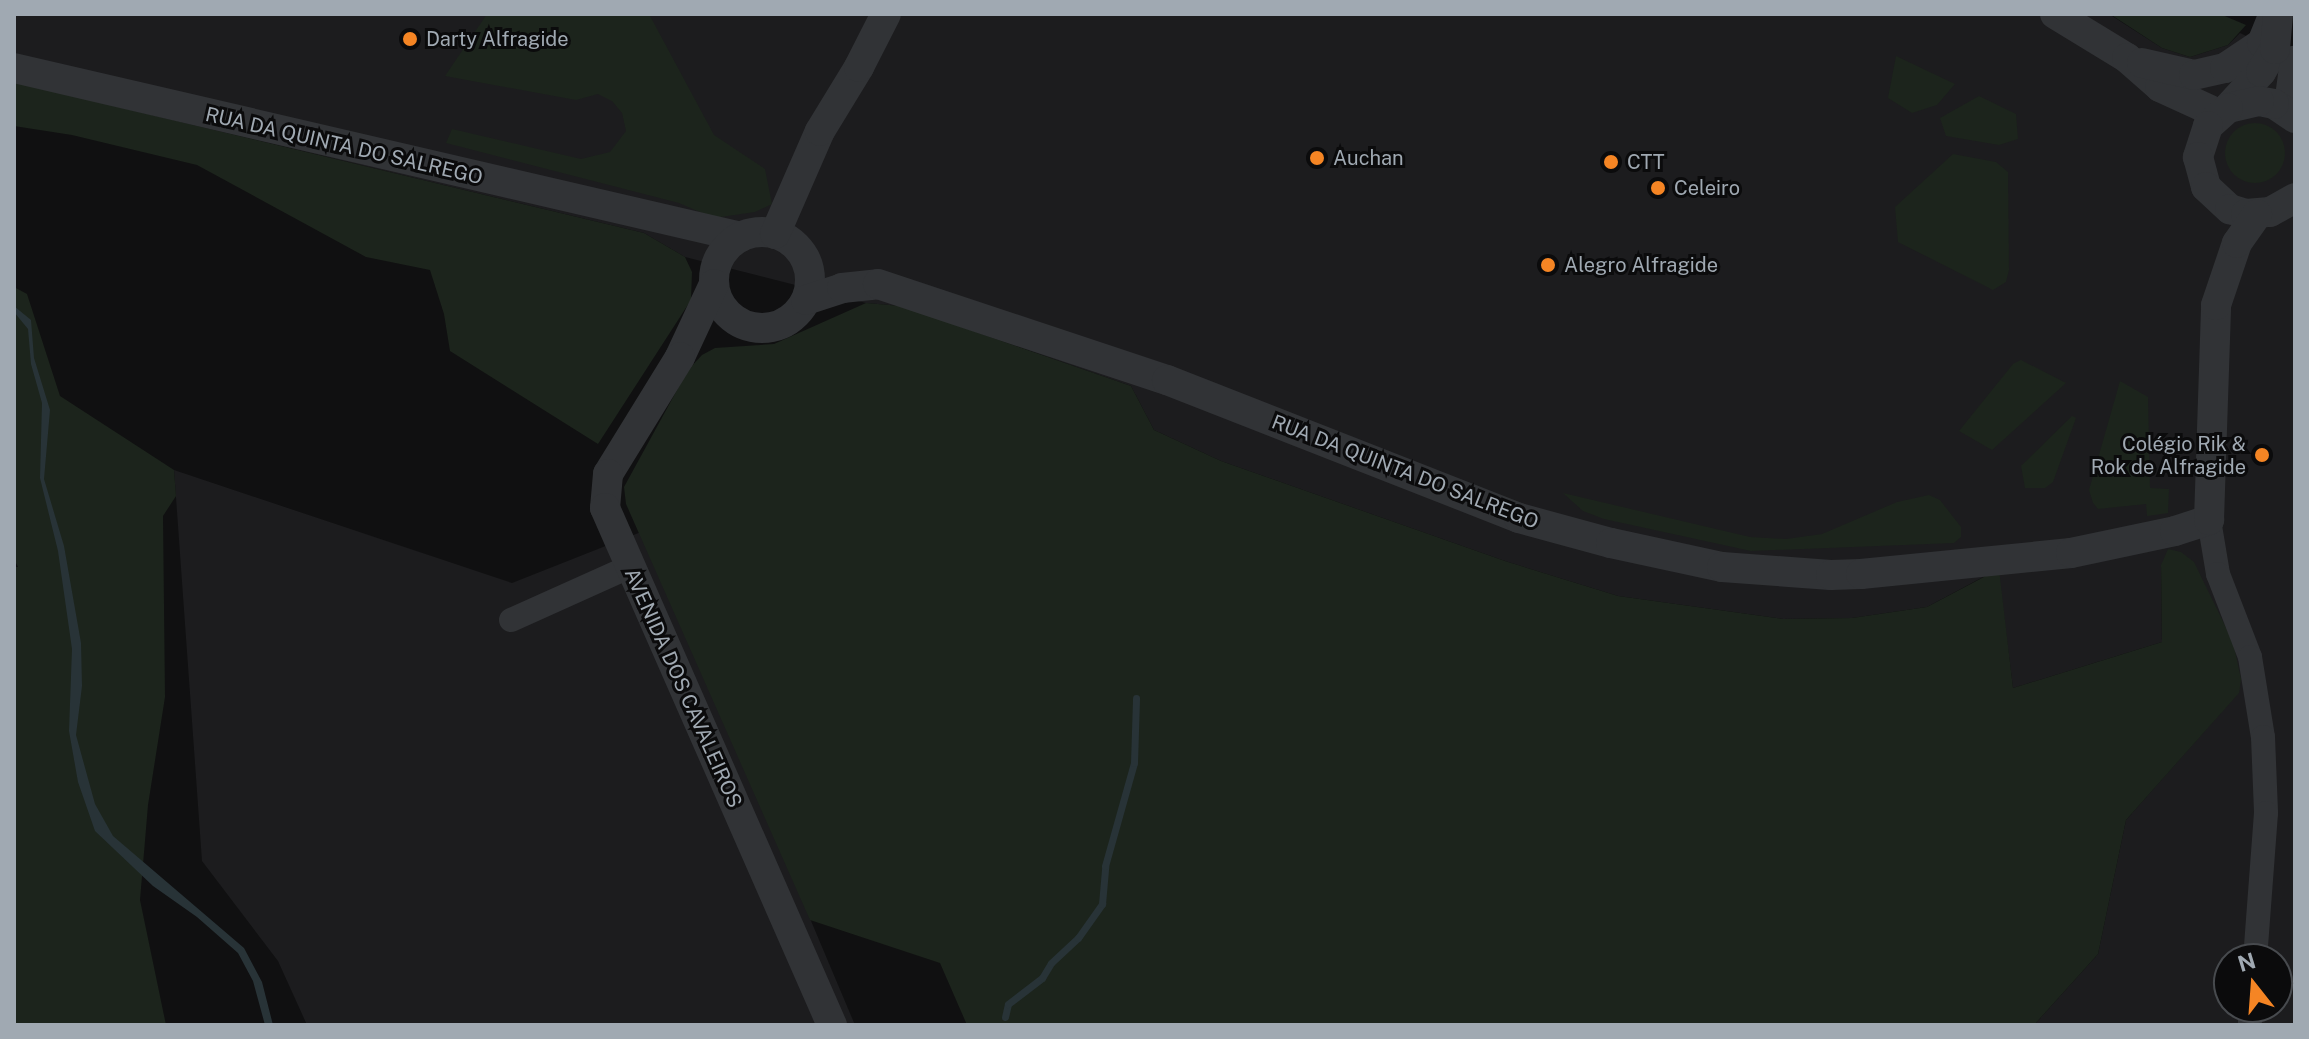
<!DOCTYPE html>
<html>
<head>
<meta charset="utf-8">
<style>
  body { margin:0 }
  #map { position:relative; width:2309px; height:1039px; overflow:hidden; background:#101011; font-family:"Public Sans",sans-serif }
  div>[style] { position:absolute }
  .built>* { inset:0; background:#1c1c1e }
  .green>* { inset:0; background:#1c241c }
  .round { border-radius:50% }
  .water>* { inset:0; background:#283337 }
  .stream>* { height:7px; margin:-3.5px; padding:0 3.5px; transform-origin:3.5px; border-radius:3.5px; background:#283337 }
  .minor>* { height:24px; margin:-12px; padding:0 12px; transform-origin:12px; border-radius:12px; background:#313336 }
  .tertiary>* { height:30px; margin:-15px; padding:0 15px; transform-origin:15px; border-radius:15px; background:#313336 }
  .tertiary>.ring { margin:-15px; padding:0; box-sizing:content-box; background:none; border:30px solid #313336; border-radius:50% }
  .tertiary-bridge>* { height:30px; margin:-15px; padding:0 15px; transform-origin:15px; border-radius:15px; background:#313336 }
  .dots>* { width:22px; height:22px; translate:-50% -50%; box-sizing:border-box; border:4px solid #0b0b0c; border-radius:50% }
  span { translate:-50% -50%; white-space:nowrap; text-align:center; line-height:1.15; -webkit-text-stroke:6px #0b0b0c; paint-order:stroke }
  .poi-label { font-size:20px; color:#a0a9b2 }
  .left { translate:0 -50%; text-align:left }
  .right { translate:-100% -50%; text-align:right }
  .street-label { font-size:20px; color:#a0a9b2 }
  .frame { position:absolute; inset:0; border:16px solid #a0a9b2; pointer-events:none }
  .north { position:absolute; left:2213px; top:943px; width:80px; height:80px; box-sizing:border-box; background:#0b0b0c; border:2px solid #474a4e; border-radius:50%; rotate:343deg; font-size:22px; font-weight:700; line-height:32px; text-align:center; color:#a0a9b2 }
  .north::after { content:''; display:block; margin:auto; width:28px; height:36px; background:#f58524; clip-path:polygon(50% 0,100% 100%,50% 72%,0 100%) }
</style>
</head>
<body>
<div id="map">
  <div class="built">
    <i style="clip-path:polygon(evenodd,14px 14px,2109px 14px,2162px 48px,2190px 57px,2228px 45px,2240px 33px,2295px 59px,2295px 1025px,2034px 1025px,2098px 954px,2126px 820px,2239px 692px,2161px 565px,2162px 642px,2013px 688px,1998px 569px,1927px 607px,1852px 618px,1783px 619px,1618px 596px,1505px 561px,1221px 461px,1154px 430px,1131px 386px,901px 306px,866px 303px,685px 257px,644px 233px,14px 82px,14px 14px,2229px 959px,2277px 959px,2277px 1007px,2229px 1007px,2229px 959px)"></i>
    <i style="clip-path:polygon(174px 470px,512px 583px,646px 530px,855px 1025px,307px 1025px,278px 961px,202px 861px)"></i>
  </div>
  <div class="green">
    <i style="clip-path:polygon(487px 14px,649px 14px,714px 135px,765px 169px,772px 204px,755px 212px,714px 218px,679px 203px,446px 143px,452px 129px,581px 159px,610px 152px,626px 131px,622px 113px,612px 101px,598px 94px,576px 100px,445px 76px)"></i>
    <i style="clip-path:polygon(2110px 14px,2220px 14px,2246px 25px,2228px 45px,2190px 57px,2162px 48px)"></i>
    <i style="clip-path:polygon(1896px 56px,1955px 84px,1937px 105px,1912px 113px,1888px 98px)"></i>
    <i style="clip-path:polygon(14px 82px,644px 233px,685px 257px,692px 272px,691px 300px,598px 444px,450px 351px,444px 314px,430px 270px,366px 257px,197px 165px,72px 135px,14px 126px)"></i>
    <i style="clip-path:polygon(1979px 96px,2016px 114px,2018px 139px,1999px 145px,1946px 136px,1940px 118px)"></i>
    <i class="round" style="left:2225px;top:123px;width:60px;height:60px"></i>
    <i style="clip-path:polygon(1953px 154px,1996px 162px,2008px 172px,2009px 270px,2006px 282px,1993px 290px,1898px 242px,1895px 207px)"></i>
    <i style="clip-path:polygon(14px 287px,27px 294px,60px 396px,174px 470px,176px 496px,163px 516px,165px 697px,148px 805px,140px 900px,166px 1025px,14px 1025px,14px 567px,18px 567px,14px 559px)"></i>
    <i style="clip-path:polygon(866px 303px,901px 306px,1131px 386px,1154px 430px,1221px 461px,1505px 561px,1618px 596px,1783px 619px,1852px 618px,1927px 607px,1999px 569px,2013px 688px,2162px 642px,2161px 565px,2168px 549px,2181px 552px,2194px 562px,2233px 642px,2241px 679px,2239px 693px,2126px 820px,2098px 954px,2034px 1025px,967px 1025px,940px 963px,810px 920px,626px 504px,624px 487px,688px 370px,702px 355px,715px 348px,774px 344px)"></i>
    <i style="clip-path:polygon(2021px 360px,2066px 383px,1992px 450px,1959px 431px,2013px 364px)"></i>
    <i style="clip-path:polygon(2120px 381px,2148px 397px,2150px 488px,2169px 489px,2168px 513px,2147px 516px,2146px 504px,2098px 509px,2093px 503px,2089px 490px)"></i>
    <i style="clip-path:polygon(2072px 416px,2076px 418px,2053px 482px,2045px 488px,2025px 488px,2021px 466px)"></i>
    <i style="clip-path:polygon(1563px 493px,1750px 537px,1786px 539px,1822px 534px,1897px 502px,1929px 495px,1940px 500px,1961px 527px,1961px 537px,1954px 543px,1751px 551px,1604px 519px,1583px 511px)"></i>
  </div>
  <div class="water">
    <i style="clip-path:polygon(14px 306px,31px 320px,34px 358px,50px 410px,44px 479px,64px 546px,81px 643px,82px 686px,76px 735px,95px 804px,113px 836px,244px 948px,262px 982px,273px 1025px,265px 1025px,253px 981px,238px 953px,197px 917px,153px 886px,95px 831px,78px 782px,69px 731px,72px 649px,58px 551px,40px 478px,42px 403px,31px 364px,28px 329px,14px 312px)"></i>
  </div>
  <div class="stream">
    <i style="left:1005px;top:1017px;width:13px;rotate:-77deg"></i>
    <i style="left:1008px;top:1004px;width:43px;rotate:-37.4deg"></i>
    <i style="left:1042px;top:978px;width:17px;rotate:-59deg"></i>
    <i style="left:1051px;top:963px;width:37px;rotate:-43deg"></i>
    <i style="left:1078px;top:938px;width:42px;rotate:-54.8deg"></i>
    <i style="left:1102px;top:904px;width:38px;rotate:-85deg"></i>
    <i style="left:1105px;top:866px;width:107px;rotate:-74.3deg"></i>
    <i style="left:1134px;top:763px;width:65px;rotate:-88.2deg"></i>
  </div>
  <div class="minor">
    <i style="left:2209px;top:520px;width:55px;rotate:80.5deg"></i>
    <i style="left:2218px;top:574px;width:89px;rotate:68.9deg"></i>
    <i style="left:2250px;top:657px;width:81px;rotate:80.8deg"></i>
    <i style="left:2263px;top:737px;width:76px;rotate:87.7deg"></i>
    <i style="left:2266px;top:813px;width:146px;rotate:94.3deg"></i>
    <i style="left:511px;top:620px;width:129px;rotate:-24.2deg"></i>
    <i style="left:2250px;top:1007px;width:18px;rotate:90deg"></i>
  </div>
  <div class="tertiary">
    <i style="left:2055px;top:14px;width:84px;rotate:31.4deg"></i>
    <i style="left:2127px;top:58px;width:44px;rotate:41.3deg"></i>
    <i style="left:2160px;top:87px;width:65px;rotate:24.6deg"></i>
    <i style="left:2142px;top:63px;width:53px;rotate:13deg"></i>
    <i style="left:2194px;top:75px;width:32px;rotate:-13deg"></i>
    <i style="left:2225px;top:68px;width:45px;rotate:-34deg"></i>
    <i style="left:2262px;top:43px;width:31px;rotate:-68deg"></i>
    <i style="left:14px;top:68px;width:746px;rotate:13.09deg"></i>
    <i style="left:2228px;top:108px;width:49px;rotate:-47.5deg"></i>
    <i style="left:2261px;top:72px;width:27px;rotate:-59deg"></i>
    <i style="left:2288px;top:112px;width:52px;rotate:-82.3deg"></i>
    <i style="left:2295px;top:118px;width:25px;rotate:-146deg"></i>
    <i style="left:2274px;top:104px;width:15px;rotate:-169deg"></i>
    <i style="left:2259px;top:101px;width:32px;rotate:167deg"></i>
    <i style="left:2228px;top:108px;width:27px;rotate:138deg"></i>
    <i style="left:2208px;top:126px;width:33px;rotate:108deg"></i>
    <i style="left:2198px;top:157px;width:31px;rotate:75deg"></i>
    <i style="left:2206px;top:187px;width:33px;rotate:43deg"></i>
    <i style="left:2230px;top:209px;width:17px;rotate:17deg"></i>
    <i style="left:2246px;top:214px;width:24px;rotate:-5deg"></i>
    <i style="left:2270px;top:212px;width:29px;rotate:-29deg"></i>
    <i class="ring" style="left:714px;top:232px;width:66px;height:66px"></i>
    <i style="left:775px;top:234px;width:112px;rotate:-66.4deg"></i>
    <i style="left:820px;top:131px;width:75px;rotate:-58.6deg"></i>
    <i style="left:859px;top:67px;width:59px;rotate:-63deg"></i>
    <i style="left:714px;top:284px;width:81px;rotate:115deg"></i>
    <i style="left:680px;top:357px;width:137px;rotate:121.6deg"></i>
    <i style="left:608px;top:474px;width:34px;rotate:95deg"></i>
    <i style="left:605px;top:508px;width:565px;rotate:66.3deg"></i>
    <i style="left:806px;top:300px;width:38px;rotate:-18deg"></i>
    <i style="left:842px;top:288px;width:36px;rotate:-6deg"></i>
    <i style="left:878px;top:284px;width:305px;rotate:18.4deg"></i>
    <i style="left:1167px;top:380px;width:378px;rotate:21.4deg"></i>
    <i style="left:1519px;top:518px;width:95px;rotate:15.2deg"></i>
    <i style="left:1611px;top:543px;width:114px;rotate:12.2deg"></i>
    <i style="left:1722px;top:567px;width:109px;rotate:4.2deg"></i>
    <i style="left:1831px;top:575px;width:30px;rotate:-2deg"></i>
    <i style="left:1861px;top:574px;width:211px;rotate:-5.7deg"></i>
    <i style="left:2071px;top:553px;width:106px;rotate:-11.9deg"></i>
    <i style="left:2175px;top:531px;width:36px;rotate:-18deg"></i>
    <i style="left:2209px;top:520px;width:215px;rotate:-88.1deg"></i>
    <i style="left:2216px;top:305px;width:65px;rotate:-71.3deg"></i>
    <i style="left:2237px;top:243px;width:35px;rotate:-55deg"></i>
  </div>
  <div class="tertiary-bridge">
    <i style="left:2275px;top:49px;width:35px;rotate:-85deg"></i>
  </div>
  <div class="dots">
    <i style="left:410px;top:39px;background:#f58524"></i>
    <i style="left:1317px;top:158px;background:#f58524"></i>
    <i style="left:1611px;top:162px;background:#f58524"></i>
    <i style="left:1658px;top:188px;background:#f58524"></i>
    <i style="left:1548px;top:265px;background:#f58524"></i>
    <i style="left:2262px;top:455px;background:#f58524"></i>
  </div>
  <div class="poi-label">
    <span class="left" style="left:426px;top:39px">Darty Alfragide</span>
    <span class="left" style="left:1333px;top:158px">Auchan</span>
    <span class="left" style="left:1627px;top:162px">CTT</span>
    <span class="left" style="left:1674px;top:188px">Celeiro</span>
    <span class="left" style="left:1564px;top:265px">Alegro Alfragide</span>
    <span class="right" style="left:2246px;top:456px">Colégio Rik &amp;<br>Rok de Alfragide</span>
  </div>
  <div class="street-label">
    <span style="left:344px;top:146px;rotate:13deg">RUA DA QUINTA DO SALREGO</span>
    <span style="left:1405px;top:472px;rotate:21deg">RUA DA QUINTA DO SALREGO</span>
    <span style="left:683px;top:688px;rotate:66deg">AVENIDA DOS CAVALEIROS</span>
  </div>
  <div class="frame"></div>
  <div class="north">N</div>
</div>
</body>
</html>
